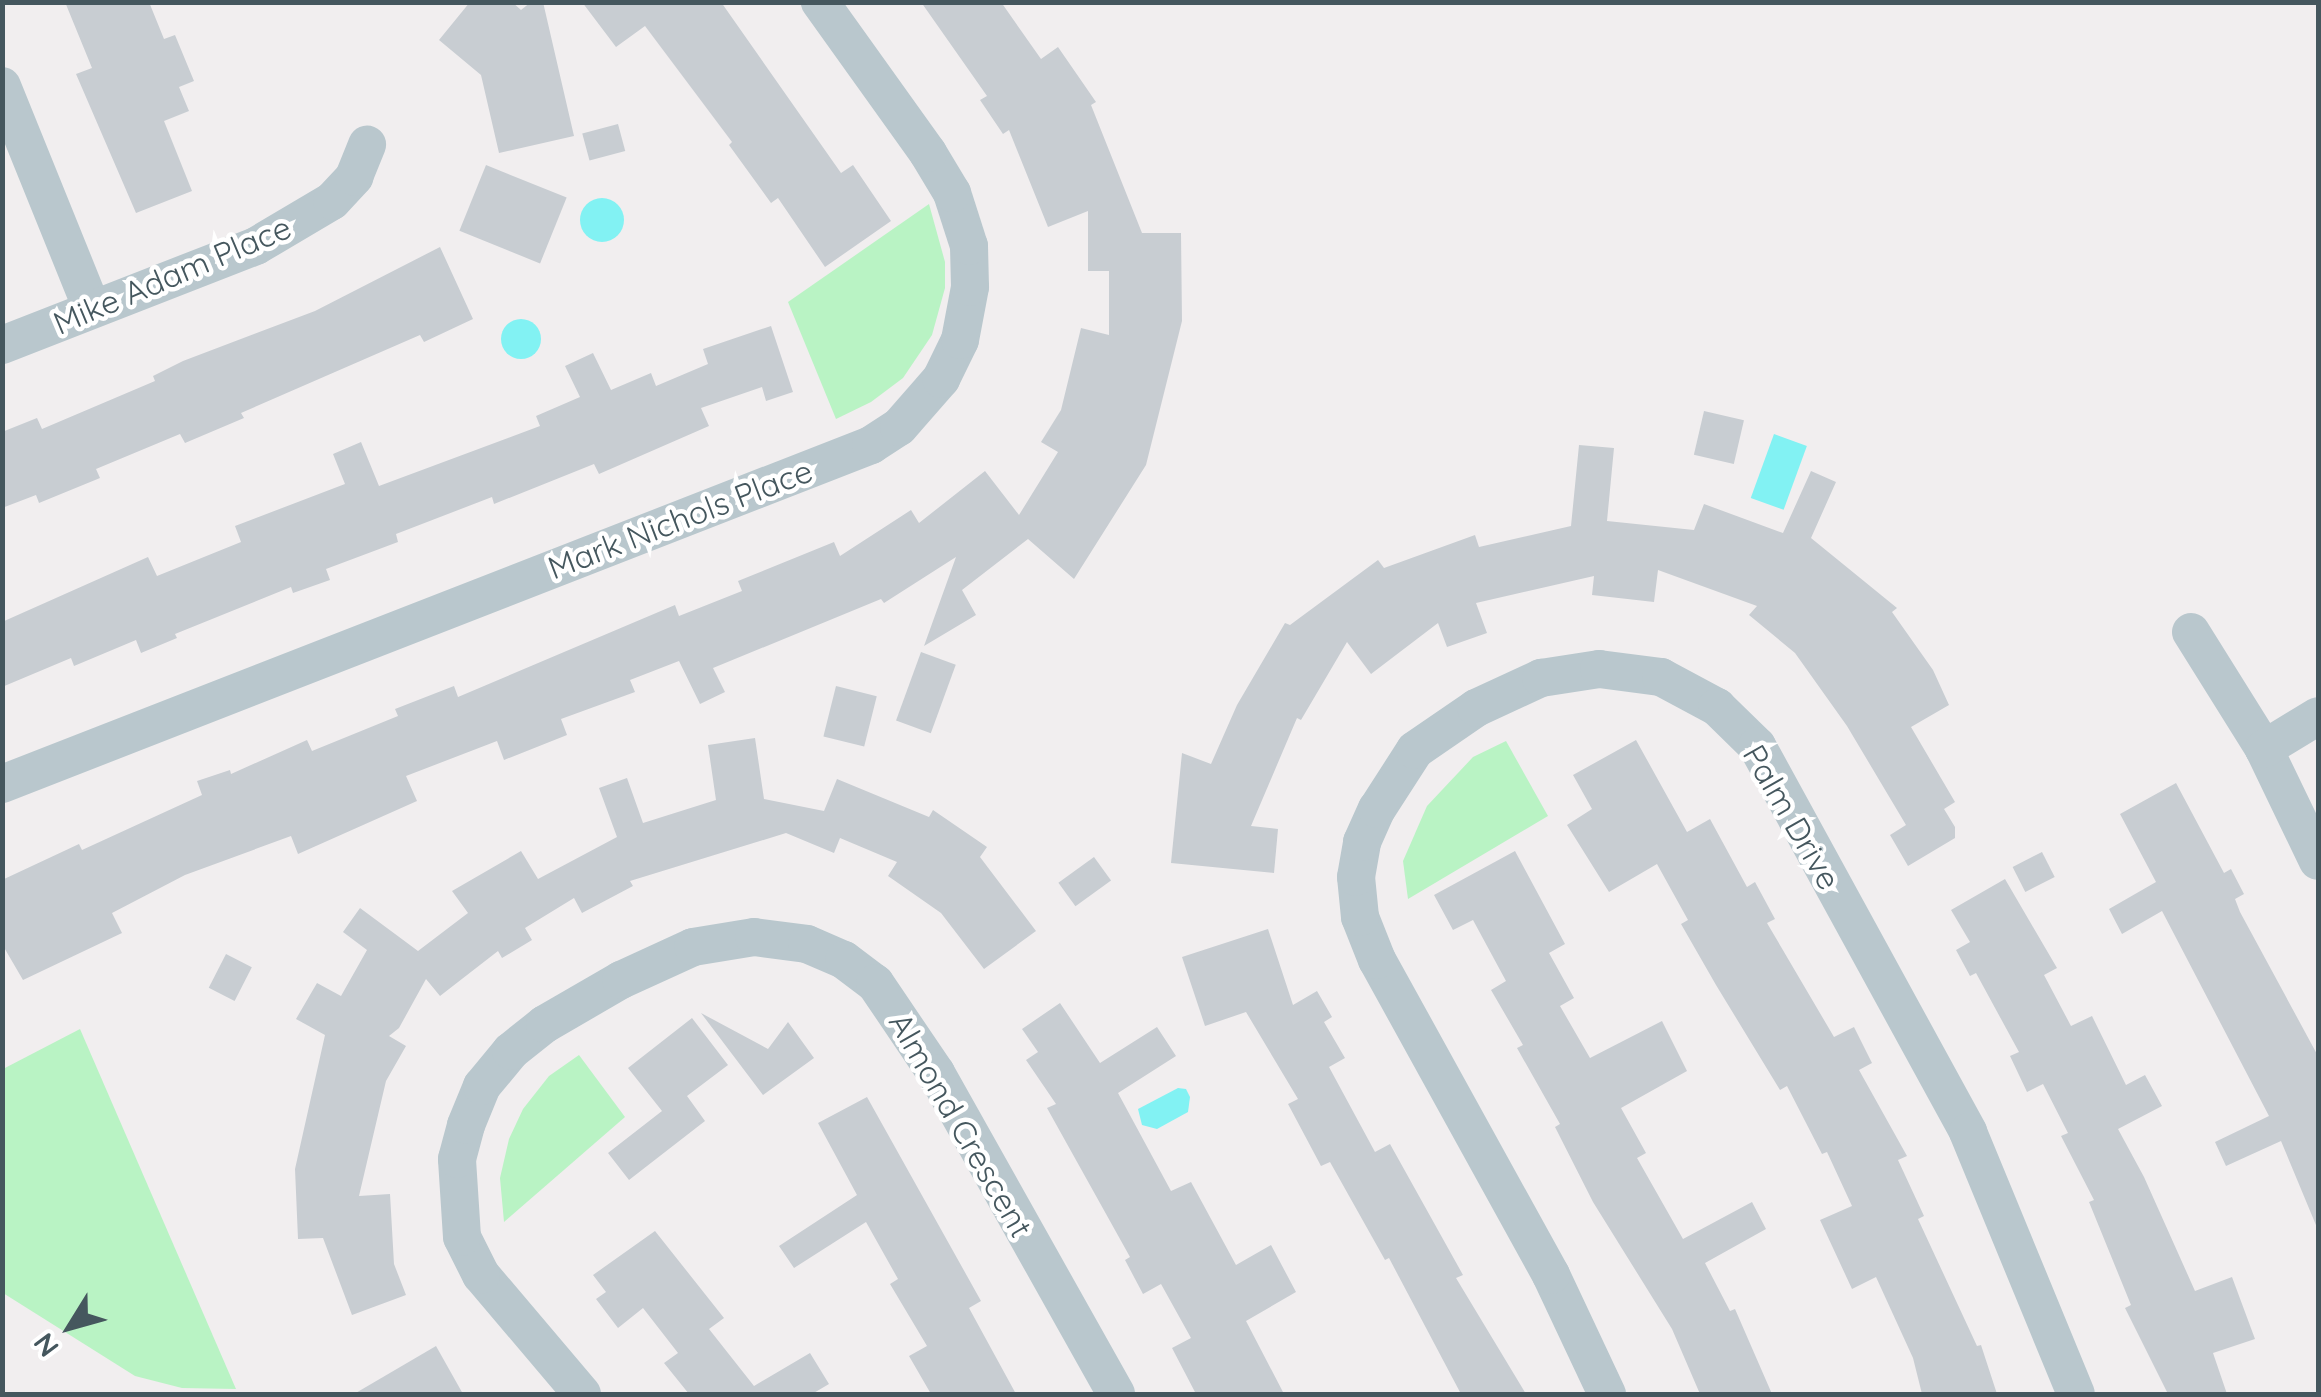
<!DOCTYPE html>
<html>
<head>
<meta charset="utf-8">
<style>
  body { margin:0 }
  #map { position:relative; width:2321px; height:1397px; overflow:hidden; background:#f1eeef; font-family:Quicksand,sans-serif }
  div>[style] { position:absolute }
  .green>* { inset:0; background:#b9f3c4 }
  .water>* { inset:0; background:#82f2f3; transform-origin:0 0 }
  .round { border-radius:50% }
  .building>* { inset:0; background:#c8cdd2; transform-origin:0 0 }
  .minor>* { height:38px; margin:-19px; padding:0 19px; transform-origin:19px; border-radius:19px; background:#b9c7cd }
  span { translate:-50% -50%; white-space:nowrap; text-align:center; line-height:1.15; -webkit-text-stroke:9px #fff; paint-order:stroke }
  .street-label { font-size:32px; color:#45575e }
  .frame { position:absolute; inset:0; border:5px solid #45575e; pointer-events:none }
  .north { position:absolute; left:20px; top:1277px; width:100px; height:100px; -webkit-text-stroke:8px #fff; paint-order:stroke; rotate:233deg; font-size:28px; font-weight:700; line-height:40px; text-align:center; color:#45575e }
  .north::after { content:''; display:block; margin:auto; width:35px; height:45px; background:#45575e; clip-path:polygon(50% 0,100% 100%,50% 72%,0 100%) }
</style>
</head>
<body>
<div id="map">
  <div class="green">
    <i style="clip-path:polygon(929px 204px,945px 262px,945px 288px,932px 335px,903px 378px,871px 402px,836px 419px,788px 302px)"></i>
    <i style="clip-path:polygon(1506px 741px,1548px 816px,1408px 899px,1403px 861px,1427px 806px,1473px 757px)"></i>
    <i style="clip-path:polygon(80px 1029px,236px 1389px,182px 1388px,135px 1376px,3px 1293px,3px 1069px)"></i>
    <i style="clip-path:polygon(579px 1055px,625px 1117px,504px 1222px,500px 1178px,509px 1139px,523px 1109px,549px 1076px)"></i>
  </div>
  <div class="water">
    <i class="round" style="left:580px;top:198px;width:44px;height:44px"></i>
    <i class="round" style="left:501px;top:319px;width:40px;height:40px"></i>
    <i style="left:1774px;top:434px;width:35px;height:68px;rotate:20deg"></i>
    <i style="clip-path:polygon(1178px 1088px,1186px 1089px,1190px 1097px,1188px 1112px,1157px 1129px,1142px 1125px,1138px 1109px)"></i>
  </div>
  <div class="building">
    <i style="clip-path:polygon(65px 2px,149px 2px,164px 39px,175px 35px,194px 81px,179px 87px,189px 111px,164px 121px,192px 191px,136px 213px,76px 74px,92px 68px)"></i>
    <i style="clip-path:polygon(470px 2px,512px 2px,521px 10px,531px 2px,543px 2px,574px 136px,499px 153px,481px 75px,439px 40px)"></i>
    <i style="clip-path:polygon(582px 2px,721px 2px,841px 173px,853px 165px,891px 221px,825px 267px,778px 198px,771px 203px,729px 145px,732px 142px,645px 26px,616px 47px)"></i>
    <i style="clip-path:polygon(921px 2px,1001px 2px,1041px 59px,1058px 47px,1096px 102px,1091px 105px,1142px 233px,1181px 233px,1182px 321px,1146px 465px,1074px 579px,1028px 539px,962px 590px,976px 615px,924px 646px,956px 557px,884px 603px,881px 599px,713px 668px,725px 692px,700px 704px,679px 661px,630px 680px,635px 692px,561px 719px,567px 735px,504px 760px,497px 741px,406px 776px,417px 801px,298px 854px,291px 836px,185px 875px,112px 913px,122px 933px,23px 980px,2px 944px,2px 880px,79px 844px,82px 850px,202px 795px,197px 781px,230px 770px,231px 774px,307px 740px,312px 751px,398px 716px,395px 709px,454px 686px,458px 697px,675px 605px,679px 616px,742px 591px,738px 581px,834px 542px,840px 556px,911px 510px,919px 523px,985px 471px,1019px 515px,1058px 452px,1041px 442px,1061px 410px,1081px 328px,1109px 335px,1109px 271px,1088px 271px,1088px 211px,1048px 227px,1009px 130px,1003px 134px,980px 100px,987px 96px)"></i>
    <i style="left:618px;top:124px;width:28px;height:37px;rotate:75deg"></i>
    <i style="left:486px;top:165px;width:87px;height:71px;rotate:22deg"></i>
    <i style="clip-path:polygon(440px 247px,473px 319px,424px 342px,420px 335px,241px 413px,244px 418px,185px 443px,180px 434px,96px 469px,100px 478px,39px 503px,36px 495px,2px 508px,2px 432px,37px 418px,42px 429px,155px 381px,153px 376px,183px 361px,315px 311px)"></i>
    <i style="clip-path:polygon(771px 326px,793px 392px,766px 401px,762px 387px,701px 408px,709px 426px,599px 474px,594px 464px,494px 504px,492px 497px,396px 534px,398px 542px,326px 569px,330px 580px,293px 593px,291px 587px,175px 634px,177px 638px,141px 653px,136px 640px,74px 666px,71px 658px,2px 687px,2px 622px,148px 557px,157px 576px,241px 542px,235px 526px,345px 484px,333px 454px,361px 442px,379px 486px,540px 426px,536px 416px,580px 397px,565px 366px,593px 353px,611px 390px,651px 373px,656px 386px,708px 364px,703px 349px)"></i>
    <i style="left:1704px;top:411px;width:41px;height:45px;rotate:13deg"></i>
    <i style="clip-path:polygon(1579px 445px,1614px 448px,1607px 521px,1694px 530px,1704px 504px,1783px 533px,1811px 471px,1836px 482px,1811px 538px,1897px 608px,1892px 612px,1933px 670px,1949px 705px,1911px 727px,1955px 802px,1944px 809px,1955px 827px,1955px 838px,1908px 866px,1890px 835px,1906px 825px,1847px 726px,1795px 653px,1749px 615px,1757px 606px,1658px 570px,1654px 602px,1592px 595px,1594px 576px,1476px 603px,1487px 633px,1447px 647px,1438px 623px,1371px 674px,1347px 642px,1301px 720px,1297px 718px,1251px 826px,1278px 829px,1274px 873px,1171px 863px,1182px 753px,1211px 764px,1237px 705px,1285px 623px,1290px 625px,1378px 560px,1384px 568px,1475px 535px,1479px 547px,1571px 526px)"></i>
    <i style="left:921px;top:652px;width:37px;height:73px;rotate:20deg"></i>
    <i style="left:836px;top:686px;width:42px;height:52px;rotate:14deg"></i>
    <i style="clip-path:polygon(755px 738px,764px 799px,824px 811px,837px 779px,929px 817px,933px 810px,987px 847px,980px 857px,1036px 931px,984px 969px,941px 913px,888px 876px,897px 862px,840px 838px,834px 853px,786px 833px,630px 881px,633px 886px,582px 913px,574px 898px,525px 928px,532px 940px,502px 958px,498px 951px,440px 996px,426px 979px,399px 1028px,389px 1036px,406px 1046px,386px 1081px,359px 1196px,390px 1194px,394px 1264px,406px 1295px,352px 1315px,323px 1238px,298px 1239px,295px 1169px,325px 1035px,296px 1019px,317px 983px,341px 996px,367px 950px,343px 932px,360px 908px,418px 951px,468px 913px,452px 891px,521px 851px,538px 879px,617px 837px,599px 788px,627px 778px,643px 823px,716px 800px,708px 745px)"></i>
    <i style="clip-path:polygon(1636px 740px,1687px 832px,1710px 819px,1747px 887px,1755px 882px,1775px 919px,1767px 923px,1834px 1037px,1854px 1027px,1872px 1063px,1859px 1070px,1907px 1156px,1898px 1160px,1924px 1216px,1918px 1219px,1977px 1346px,1981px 1345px,1997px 1394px,1922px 1394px,1913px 1358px,1876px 1277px,1852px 1289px,1820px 1220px,1852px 1206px,1827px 1152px,1822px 1154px,1787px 1086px,1780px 1090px,1716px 985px,1681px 924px,1688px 920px,1657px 864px,1609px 892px,1567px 825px,1592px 809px,1573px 775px)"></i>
    <i style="clip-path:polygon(2176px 783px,2224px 873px,2231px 869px,2244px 894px,2235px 899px,2240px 912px,2318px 1056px,2318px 1230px,2281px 1141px,2226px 1166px,2215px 1142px,2269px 1116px,2162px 911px,2122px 934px,2109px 909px,2156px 882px,2120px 814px)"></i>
    <i style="clip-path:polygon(1515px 851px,1565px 944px,1549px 953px,1574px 998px,1560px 1006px,1590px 1058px,1662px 1021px,1687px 1071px,1621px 1108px,1646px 1153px,1637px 1158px,1683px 1239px,1752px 1202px,1766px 1229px,1705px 1263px,1730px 1311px,1735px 1309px,1772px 1394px,1700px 1394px,1672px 1329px,1593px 1202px,1555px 1127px,1560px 1124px,1517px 1048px,1523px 1045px,1491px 990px,1506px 981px,1473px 920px,1453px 930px,1434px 895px)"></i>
    <i style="left:2042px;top:852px;width:28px;height:33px;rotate:63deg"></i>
    <i style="left:1094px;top:857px;width:29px;height:44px;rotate:54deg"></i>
    <i style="clip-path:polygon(2005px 879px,2057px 968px,2044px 975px,2071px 1026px,2092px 1016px,2126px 1085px,2145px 1075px,2162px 1106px,2118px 1129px,2144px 1177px,2195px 1291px,2232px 1277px,2255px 1339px,2213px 1353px,2227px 1394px,2168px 1394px,2125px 1308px,2131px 1305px,2089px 1202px,2094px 1200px,2061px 1136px,2068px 1133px,2043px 1084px,2027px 1092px,2010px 1056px,2019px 1052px,1976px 973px,1970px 976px,1956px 950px,1970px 942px,1951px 910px)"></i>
    <i style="clip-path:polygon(1268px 929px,1293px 1005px,1317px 991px,1332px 1017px,1324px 1022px,1345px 1058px,1329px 1067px,1375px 1152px,1390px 1144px,1463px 1275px,1456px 1278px,1526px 1394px,1461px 1394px,1389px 1258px,1385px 1260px,1330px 1162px,1321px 1166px,1288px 1104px,1298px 1099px,1246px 1012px,1205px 1026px,1182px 957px)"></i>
    <i style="left:226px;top:954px;width:29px;height:38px;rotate:27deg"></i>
    <i style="clip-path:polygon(1060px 1003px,1100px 1063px,1157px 1027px,1176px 1056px,1118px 1093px,1171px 1191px,1191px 1182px,1236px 1265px,1271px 1245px,1296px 1292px,1246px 1321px,1284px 1394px,1196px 1394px,1172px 1348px,1191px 1338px,1161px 1284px,1143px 1294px,1125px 1260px,1130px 1257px,1047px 1108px,1056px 1104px,1026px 1060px,1038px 1052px,1022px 1029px)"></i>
    <i style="clip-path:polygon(701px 1013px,768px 1049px,788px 1022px,814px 1058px,763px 1095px)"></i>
    <i style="clip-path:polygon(692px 1018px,728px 1065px,687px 1096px,705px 1121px,629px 1180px,608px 1153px,662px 1111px,628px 1068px)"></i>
    <i style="clip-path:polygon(867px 1097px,981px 1301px,969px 1308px,1016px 1394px,931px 1394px,909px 1356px,927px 1346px,890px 1284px,898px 1279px,866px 1222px,794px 1268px,779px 1246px,857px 1195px,818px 1123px)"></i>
    <i style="clip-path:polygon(655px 1231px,724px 1318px,709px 1329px,754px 1386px,810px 1353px,829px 1384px,812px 1394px,689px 1394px,664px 1363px,678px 1353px,643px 1308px,618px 1328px,596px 1299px,606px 1292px,593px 1275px)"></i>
    <i style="clip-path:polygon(436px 1346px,463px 1394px,354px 1394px)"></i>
  </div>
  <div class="minor">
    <i style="left:2px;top:86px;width:240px;rotate:68deg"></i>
    <i style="left:2px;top:345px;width:273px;rotate:-21.3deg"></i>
    <i style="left:256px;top:246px;width:88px;rotate:-30.6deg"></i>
    <i style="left:332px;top:201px;width:33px;rotate:-47deg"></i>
    <i style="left:354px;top:177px;width:35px;rotate:-68deg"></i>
    <i style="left:2191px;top:632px;width:138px;rotate:58deg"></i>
    <i style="left:2264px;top:749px;width:124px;rotate:64.3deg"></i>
    <i style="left:2264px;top:749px;width:63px;rotate:-31.4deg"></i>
    <i style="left:2px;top:784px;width:933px;rotate:-21.31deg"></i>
    <i style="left:871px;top:445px;width:33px;rotate:-33deg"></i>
    <i style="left:899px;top:427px;width:64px;rotate:-48.8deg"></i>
    <i style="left:941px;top:379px;width:43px;rotate:-64deg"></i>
    <i style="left:960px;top:340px;width:54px;rotate:-79.3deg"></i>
    <i style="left:970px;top:287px;width:41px;rotate:-91.4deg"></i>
    <i style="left:969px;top:246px;width:56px;rotate:-107.8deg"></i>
    <i style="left:952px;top:193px;width:47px;rotate:-121deg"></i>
    <i style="left:928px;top:153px;width:186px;rotate:-125.6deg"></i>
    <i style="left:582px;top:1394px;width:156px;rotate:-130.3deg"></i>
    <i style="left:481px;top:1275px;width:42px;rotate:-116.6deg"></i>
    <i style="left:462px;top:1237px;width:78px;rotate:-93.7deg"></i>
    <i style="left:457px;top:1159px;width:35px;rotate:-75deg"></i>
    <i style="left:466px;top:1125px;width:42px;rotate:-67.7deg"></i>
    <i style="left:482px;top:1086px;width:45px;rotate:-50.4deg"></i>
    <i style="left:511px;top:1051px;width:43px;rotate:-38.5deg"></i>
    <i style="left:545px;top:1024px;width:88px;rotate:-30.1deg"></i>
    <i style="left:621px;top:980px;width:79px;rotate:-24.6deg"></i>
    <i style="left:693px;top:947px;width:62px;rotate:-9.3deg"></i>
    <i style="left:754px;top:937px;width:53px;rotate:7.5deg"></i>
    <i style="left:807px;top:944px;width:40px;rotate:23.4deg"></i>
    <i style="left:844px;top:960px;width:39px;rotate:37deg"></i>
    <i style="left:875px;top:983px;width:109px;rotate:55.9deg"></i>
    <i style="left:936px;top:1073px;width:368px;rotate:60.7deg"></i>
    <i style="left:1607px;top:1394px;width:132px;rotate:-115.2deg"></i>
    <i style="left:1551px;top:1275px;width:360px;rotate:-118.9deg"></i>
    <i style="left:1377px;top:960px;width:46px;rotate:-111.6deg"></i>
    <i style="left:1360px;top:917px;width:40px;rotate:-95.7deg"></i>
    <i style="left:1356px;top:877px;width:36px;rotate:-80deg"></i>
    <i style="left:1362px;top:842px;width:36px;rotate:-66deg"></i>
    <i style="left:1377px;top:809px;width:70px;rotate:-57.2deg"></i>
    <i style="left:1415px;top:750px;width:74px;rotate:-34.5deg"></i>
    <i style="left:1476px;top:708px;width:72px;rotate:-24.8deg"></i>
    <i style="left:1541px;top:678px;width:59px;rotate:-8.8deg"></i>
    <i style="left:1599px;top:669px;width:63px;rotate:7.4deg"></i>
    <i style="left:1661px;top:677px;width:64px;rotate:28.2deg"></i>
    <i style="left:1717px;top:707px;width:56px;rotate:44.3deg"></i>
    <i style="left:1757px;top:746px;width:440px;rotate:61.3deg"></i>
    <i style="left:1968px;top:1132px;width:283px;rotate:67.6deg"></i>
  </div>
  <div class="street-label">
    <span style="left:172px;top:275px;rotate:-23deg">Mike Adam Place</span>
    <span style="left:680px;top:519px;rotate:-21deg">Mark Nichols Place</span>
    <span style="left:1792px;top:817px;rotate:60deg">Palm Drive</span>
    <span style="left:961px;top:1125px;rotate:60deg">Almond Crescent</span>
  </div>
  <div class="frame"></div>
  <div class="north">N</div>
</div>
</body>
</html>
